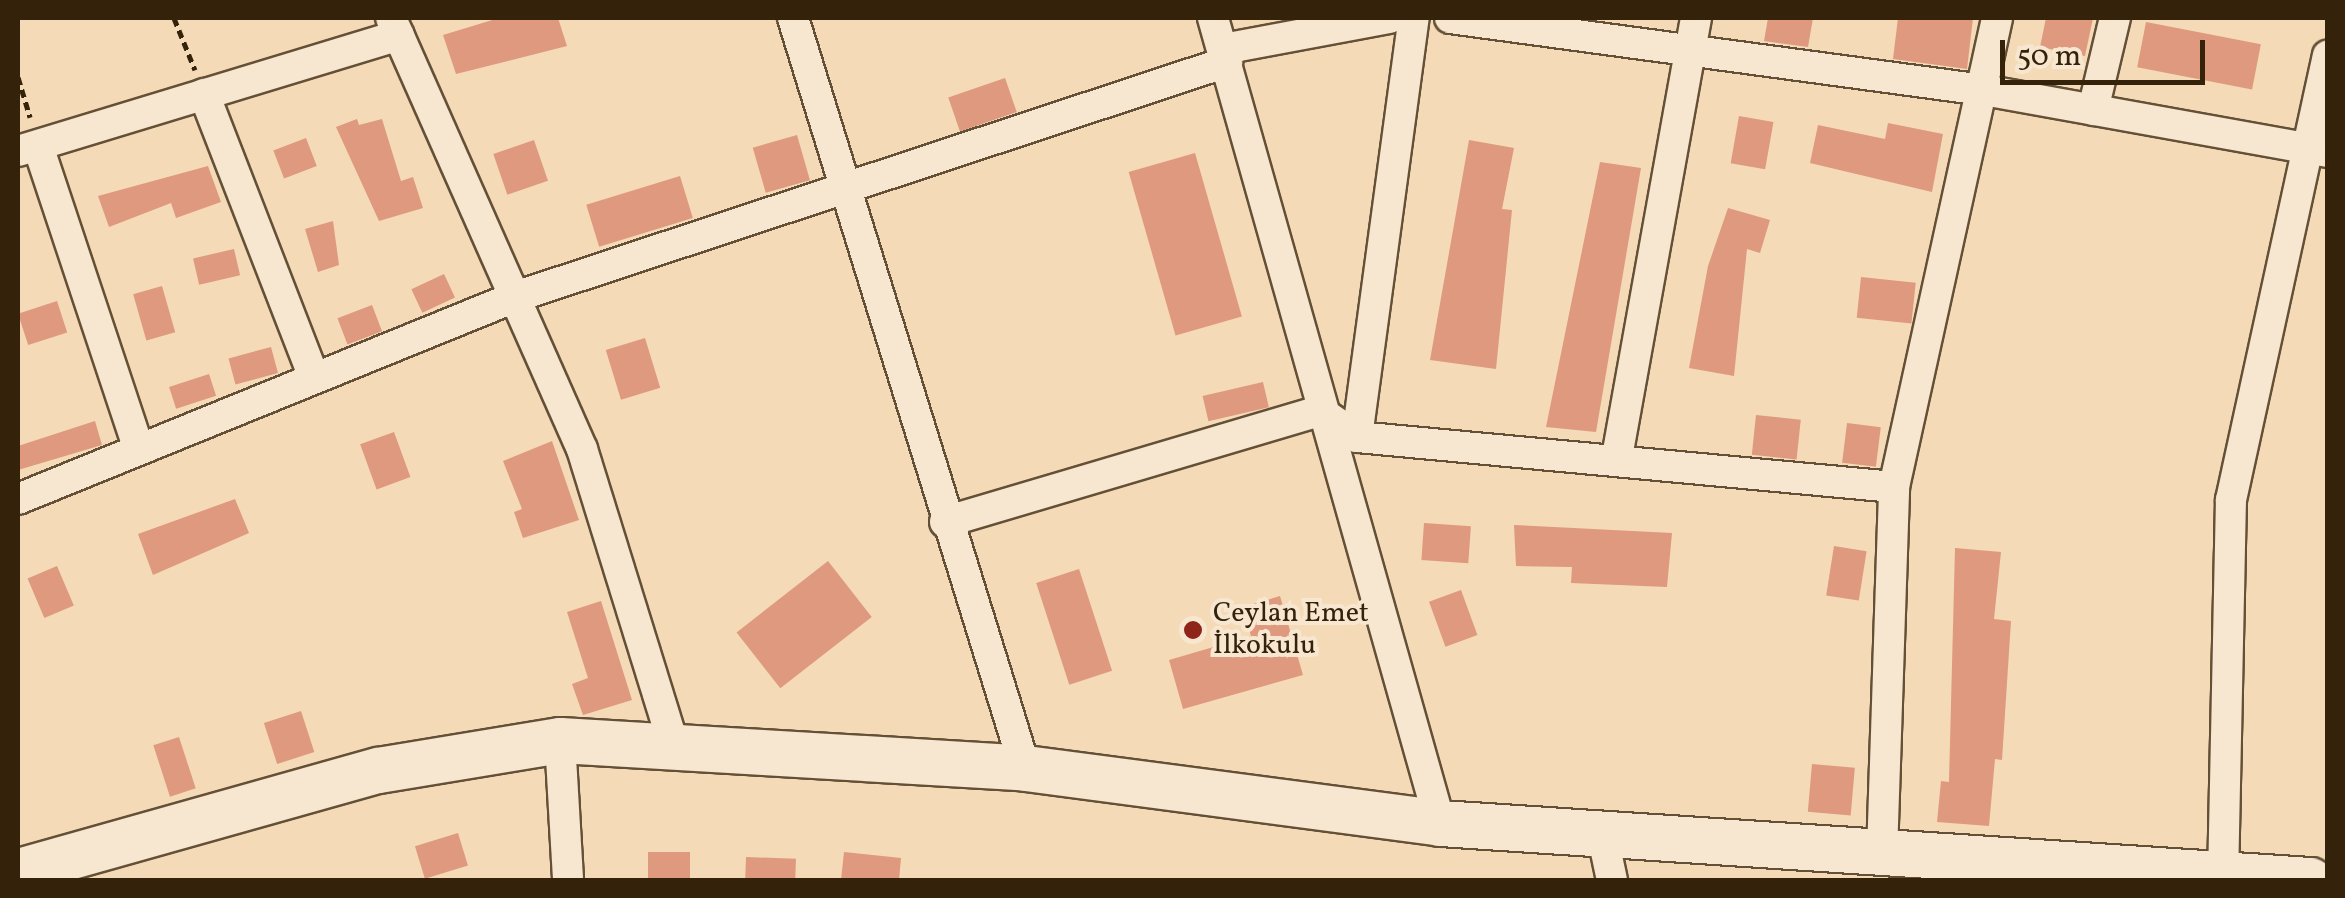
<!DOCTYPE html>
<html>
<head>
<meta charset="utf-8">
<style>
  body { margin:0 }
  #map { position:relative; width:2345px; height:898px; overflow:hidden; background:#f4dab7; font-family:Vollkorn,serif }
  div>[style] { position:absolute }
  .building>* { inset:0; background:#de997f; transform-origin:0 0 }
  .path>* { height:5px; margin-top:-2.5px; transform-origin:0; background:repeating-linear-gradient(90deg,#34220b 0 8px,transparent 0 13px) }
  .roads { filter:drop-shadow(2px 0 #645036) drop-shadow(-2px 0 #645036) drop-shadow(0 2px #645036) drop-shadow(0 -2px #645036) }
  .street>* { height:30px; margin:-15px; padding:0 15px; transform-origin:15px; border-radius:15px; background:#f8e7d0 }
  .secondary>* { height:45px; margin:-22.5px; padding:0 22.5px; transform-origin:22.5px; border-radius:22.5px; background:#f8e7d0 }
  .dots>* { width:28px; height:28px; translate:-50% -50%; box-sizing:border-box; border:5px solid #f8e7d0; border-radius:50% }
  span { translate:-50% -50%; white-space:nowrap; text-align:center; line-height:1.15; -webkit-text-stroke:8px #f8e7d0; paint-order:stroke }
  .poi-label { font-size:28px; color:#34220b }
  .left { translate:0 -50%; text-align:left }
  .frame { position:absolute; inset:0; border:20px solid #34220b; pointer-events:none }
  .scale { position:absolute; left:2000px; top:40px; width:205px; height:45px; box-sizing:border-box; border:5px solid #34220b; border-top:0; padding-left:12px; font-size:30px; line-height:35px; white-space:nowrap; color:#34220b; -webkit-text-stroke:8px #f8e7d0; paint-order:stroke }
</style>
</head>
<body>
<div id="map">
  <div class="building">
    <i style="clip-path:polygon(499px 18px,558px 18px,567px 46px,456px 74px,443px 35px)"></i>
    <i style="clip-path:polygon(1768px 18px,1813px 18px,1808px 47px,1764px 41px)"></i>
    <i style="clip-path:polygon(1898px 18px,1973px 18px,1967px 69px,1893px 59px)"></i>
    <i style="clip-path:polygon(2046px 18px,2093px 18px,2085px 56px,2040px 47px)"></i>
    <i style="left:2146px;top:22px;width:117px;height:46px;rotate:11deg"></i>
    <i style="left:1005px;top:78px;width:36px;height:60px;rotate:71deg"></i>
    <i style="left:1739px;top:116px;width:35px;height:48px;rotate:10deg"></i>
    <i style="clip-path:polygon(357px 119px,359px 125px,382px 119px,401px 181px,413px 177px,423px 208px,379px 221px,336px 127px)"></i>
    <i style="clip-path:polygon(1888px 123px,1943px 134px,1932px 192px,1810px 163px,1818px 125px,1885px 139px)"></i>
    <i style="left:797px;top:135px;width:47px;height:46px;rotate:74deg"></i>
    <i style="left:306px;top:138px;width:30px;height:35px;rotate:69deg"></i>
    <i style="left:534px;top:140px;width:43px;height:43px;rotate:71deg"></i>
    <i style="clip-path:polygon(1469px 140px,1514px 148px,1502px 209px,1512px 210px,1496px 369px,1430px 360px)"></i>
    <i style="left:1195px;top:153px;width:170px;height:69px;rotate:74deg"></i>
    <i style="clip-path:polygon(1600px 162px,1641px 168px,1596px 432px,1546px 427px)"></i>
    <i style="clip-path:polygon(208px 166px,221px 202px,176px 218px,171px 203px,109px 227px,98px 196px)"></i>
    <i style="left:680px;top:176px;width:44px;height:98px;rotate:73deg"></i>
    <i style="clip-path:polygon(1728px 208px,1770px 220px,1760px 253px,1747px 249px,1734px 376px,1689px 368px,1708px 266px)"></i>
    <i style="clip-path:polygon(333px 221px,339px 265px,318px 272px,305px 229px)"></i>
    <i style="left:234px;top:249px;width:27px;height:42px;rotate:77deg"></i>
    <i style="left:444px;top:274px;width:26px;height:36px;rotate:65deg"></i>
    <i style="left:1861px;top:277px;width:55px;height:41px;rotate:6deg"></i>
    <i style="left:162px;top:286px;width:48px;height:30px;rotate:74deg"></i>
    <i style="left:57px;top:301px;width:33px;height:41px;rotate:72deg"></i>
    <i style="left:372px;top:305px;width:28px;height:37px;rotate:69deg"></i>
    <i style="left:645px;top:338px;width:52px;height:41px;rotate:73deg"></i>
    <i style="left:271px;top:347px;width:27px;height:44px;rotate:75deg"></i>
    <i style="left:209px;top:374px;width:23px;height:42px;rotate:72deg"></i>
    <i style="left:1263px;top:382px;width:26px;height:62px;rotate:77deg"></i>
    <i style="left:1756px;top:415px;width:45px;height:40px;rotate:6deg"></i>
    <i style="clip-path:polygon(95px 421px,102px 445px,18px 470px,18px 446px)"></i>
    <i style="left:1847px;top:423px;width:34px;height:40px;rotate:7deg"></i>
    <i style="left:394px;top:432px;width:48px;height:36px;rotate:70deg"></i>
    <i style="clip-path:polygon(552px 441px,579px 520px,523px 538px,514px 512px,522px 509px,503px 461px)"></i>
    <i style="clip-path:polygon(235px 499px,249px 533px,153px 575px,138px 534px)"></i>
    <i style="left:1424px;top:523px;width:47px;height:37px;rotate:4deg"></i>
    <i style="clip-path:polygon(1514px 525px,1672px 533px,1667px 587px,1571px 583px,1572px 567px,1516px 566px)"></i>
    <i style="left:1834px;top:546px;width:33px;height:50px;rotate:9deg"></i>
    <i style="clip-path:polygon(1955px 548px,2001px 552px,1994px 619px,2011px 621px,2002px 760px,1995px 759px,1989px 826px,1937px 822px,1941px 781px,1949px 782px)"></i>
    <i style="left:828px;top:561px;width:71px;height:116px;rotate:52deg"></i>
    <i style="left:57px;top:566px;width:43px;height:32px;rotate:67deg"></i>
    <i style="left:1079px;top:569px;width:107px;height:45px;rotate:72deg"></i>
    <i style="left:1461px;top:590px;width:48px;height:34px;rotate:70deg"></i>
    <i style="clip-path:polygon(1280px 596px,1303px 675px,1183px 709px,1169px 660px,1251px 636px,1243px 607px)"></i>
    <i style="clip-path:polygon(601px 601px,632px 700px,583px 715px,572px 684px,588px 678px,567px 612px)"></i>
    <i style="left:301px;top:711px;width:43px;height:39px;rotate:72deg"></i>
    <i style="left:179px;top:737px;width:54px;height:27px;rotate:72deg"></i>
    <i style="left:1812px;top:764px;width:43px;height:48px;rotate:5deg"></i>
    <i style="left:458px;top:833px;width:34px;height:45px;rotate:73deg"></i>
    <i style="left:690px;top:852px;width:28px;height:42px;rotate:90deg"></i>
    <i style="clip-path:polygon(844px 852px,901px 858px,899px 880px,841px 880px)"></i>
    <i style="left:746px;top:857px;width:50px;height:23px;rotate:2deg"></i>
  </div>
  <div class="path">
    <i style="left:174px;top:18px;width:56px;rotate:68deg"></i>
    <i style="left:18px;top:77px;width:42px;rotate:73.3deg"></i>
  </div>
  <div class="roads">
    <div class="street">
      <i style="left:391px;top:18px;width:471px;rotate:66.1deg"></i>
      <i style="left:582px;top:449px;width:311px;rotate:72.8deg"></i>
      <i style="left:793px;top:18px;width:785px;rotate:72.81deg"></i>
      <i style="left:1213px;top:18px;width:836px;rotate:74.25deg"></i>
      <i style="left:1450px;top:18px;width:538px;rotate:7.69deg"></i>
      <i style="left:1983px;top:90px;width:351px;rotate:10.2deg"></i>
      <i style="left:1223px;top:49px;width:169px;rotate:-10.6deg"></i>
      <i style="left:204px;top:94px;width:304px;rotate:68.8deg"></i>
      <i style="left:2093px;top:110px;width:95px;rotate:-76.6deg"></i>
      <i style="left:38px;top:146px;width:319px;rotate:71.6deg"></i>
      <i style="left:18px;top:151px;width:398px;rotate:-16.9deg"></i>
      <i style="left:1357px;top:437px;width:539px;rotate:5.32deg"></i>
      <i style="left:1617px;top:457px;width:446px;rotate:-79.8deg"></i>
      <i style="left:18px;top:499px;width:536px;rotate:-22.12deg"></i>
      <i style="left:515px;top:297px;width:750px;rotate:-18.27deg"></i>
      <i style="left:945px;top:522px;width:391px;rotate:-16.5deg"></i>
      <i style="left:1320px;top:411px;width:45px;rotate:35.1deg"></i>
      <i style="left:1357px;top:437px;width:423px;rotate:-82.3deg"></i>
      <i style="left:560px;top:740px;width:140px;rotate:86.7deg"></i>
      <i style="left:1601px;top:828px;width:53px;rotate:78.1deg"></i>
      <i style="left:1882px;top:854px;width:367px;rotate:-88.1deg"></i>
      <i style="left:1894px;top:487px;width:480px;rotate:-77.6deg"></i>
      <i style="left:2223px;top:880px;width:380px;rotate:-88.8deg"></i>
      <i style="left:2231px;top:500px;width:455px;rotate:-77.7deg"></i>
    </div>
    <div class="secondary">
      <i style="left:18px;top:871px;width:374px;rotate:-15.7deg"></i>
      <i style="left:378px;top:770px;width:184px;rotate:-9.4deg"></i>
      <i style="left:560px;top:740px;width:466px;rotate:3.4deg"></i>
      <i style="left:1025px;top:768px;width:419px;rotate:7.5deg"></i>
      <i style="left:1440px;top:823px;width:872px;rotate:3.75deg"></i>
    </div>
  </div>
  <div class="dots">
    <i style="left:1193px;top:630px;background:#8f2418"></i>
  </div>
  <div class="poi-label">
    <span class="left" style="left:1213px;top:630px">Ceylan Emet<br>İlkokulu</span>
  </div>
  <div class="frame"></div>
  <div class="scale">50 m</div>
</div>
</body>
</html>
